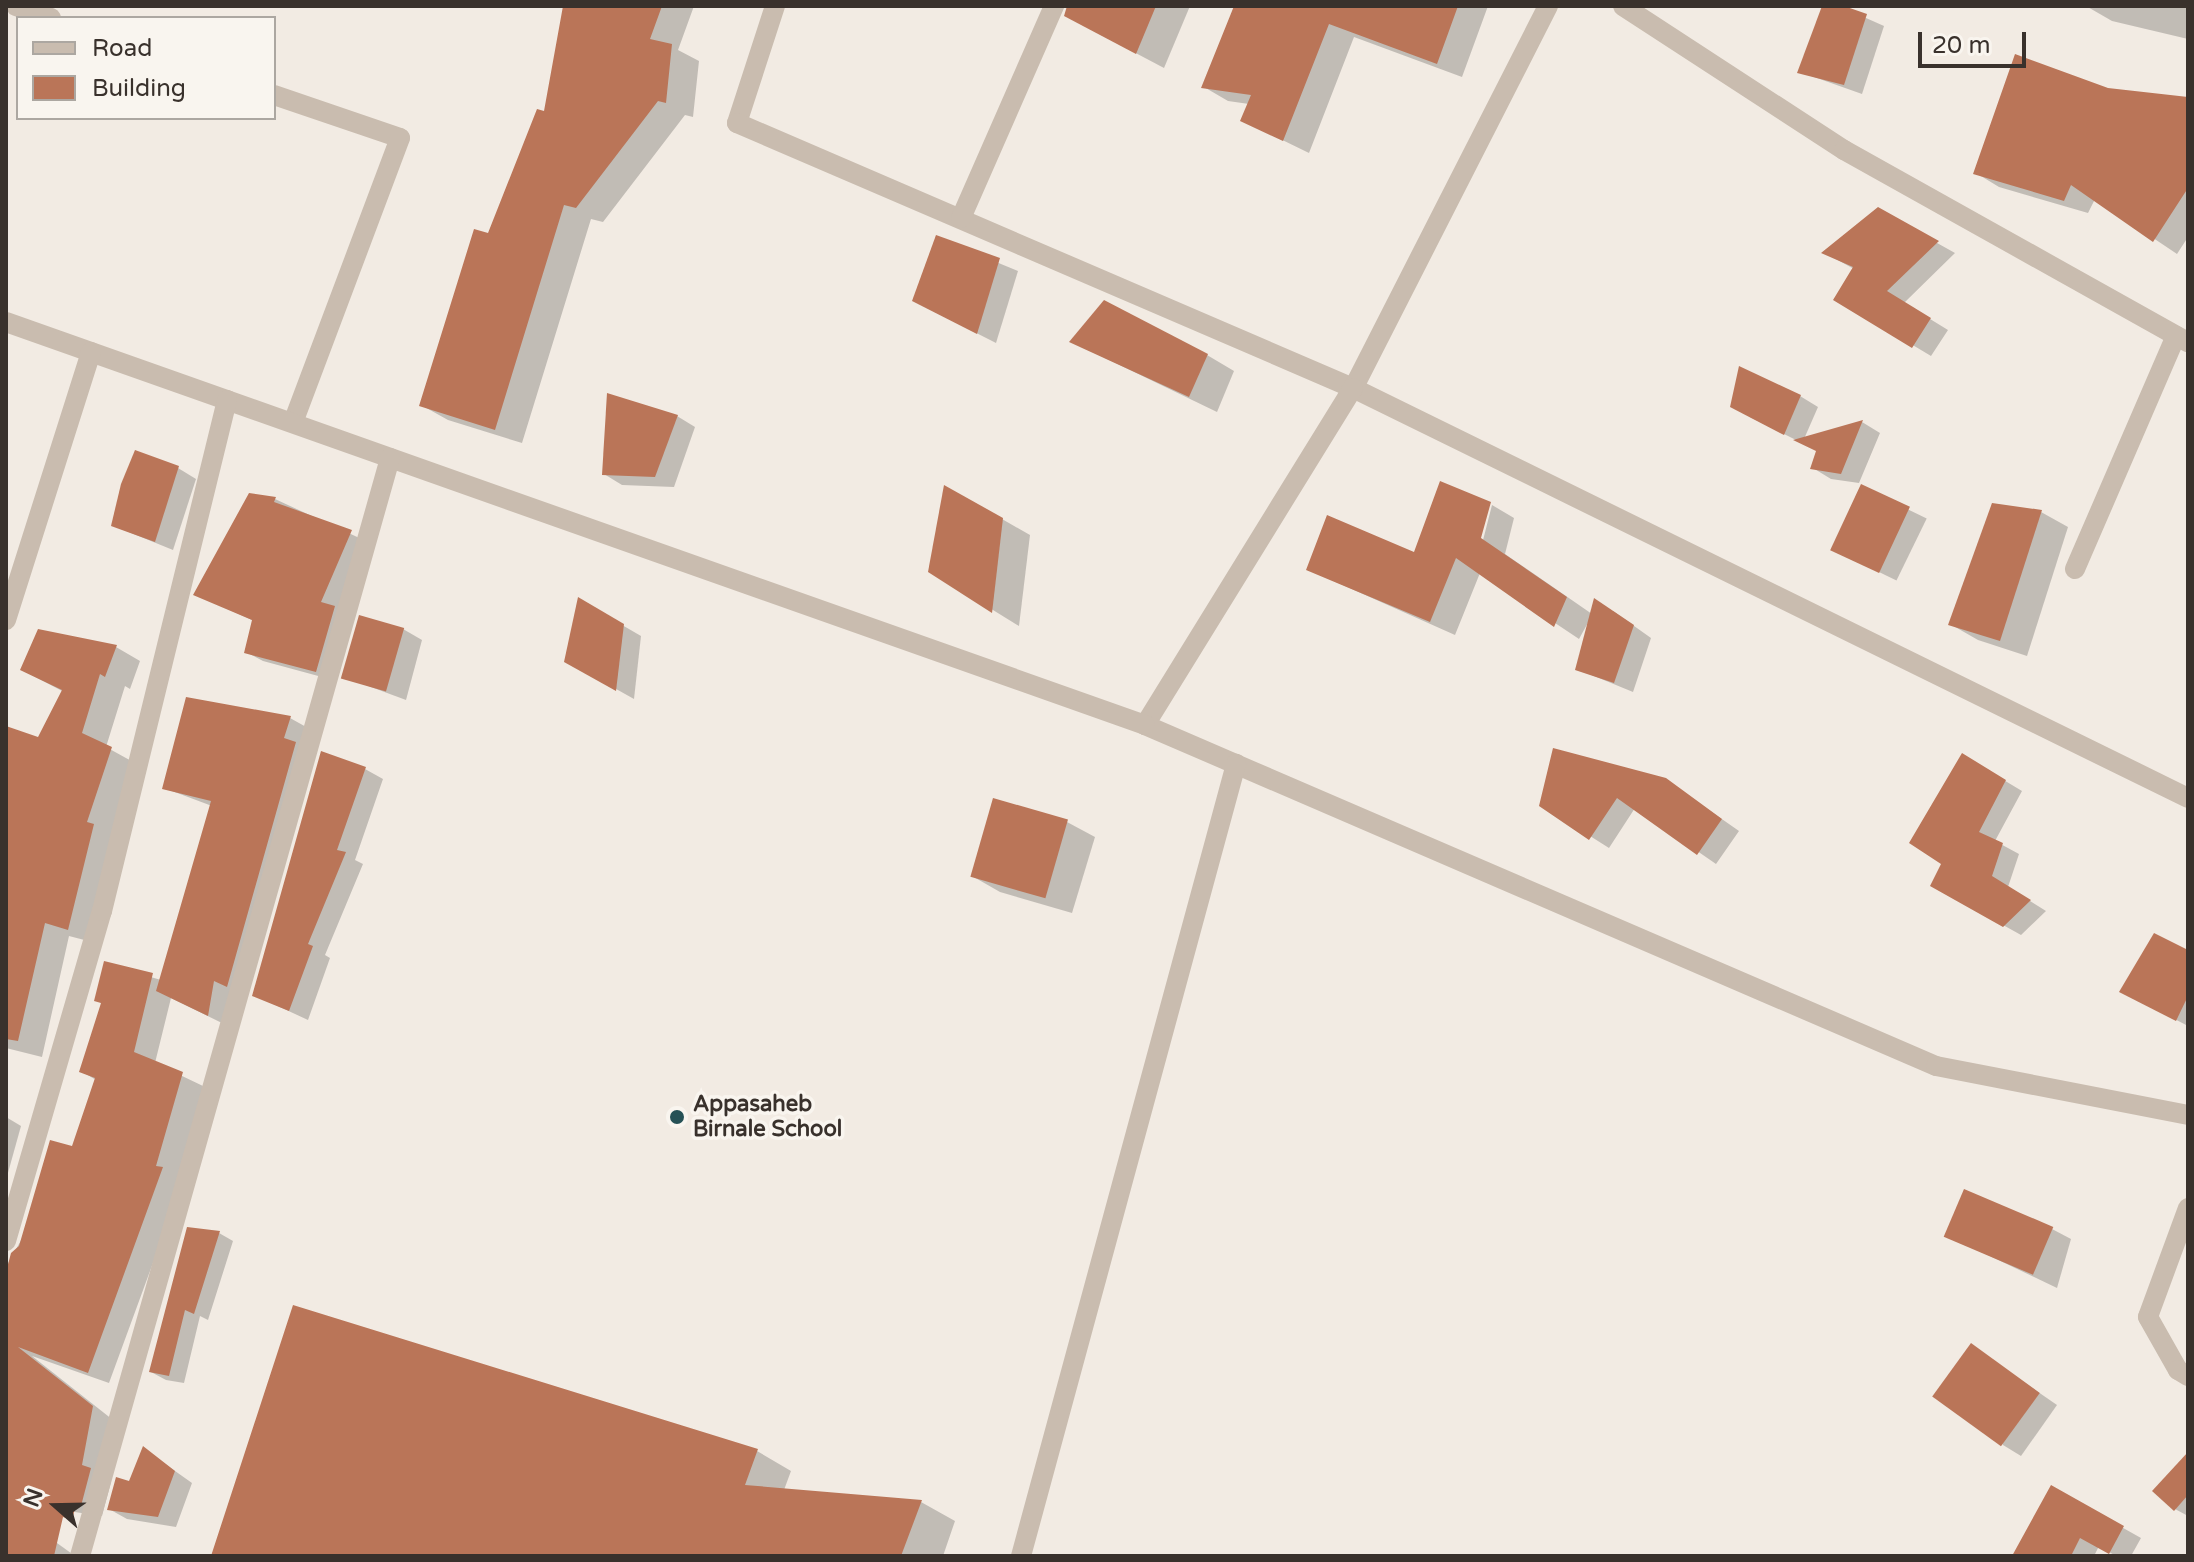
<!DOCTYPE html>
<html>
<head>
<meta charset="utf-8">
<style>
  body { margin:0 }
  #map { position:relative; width:2194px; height:1562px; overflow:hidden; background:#f2ebe3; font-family:"Varela Round",sans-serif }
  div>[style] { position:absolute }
  .shadow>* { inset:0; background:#0003; transform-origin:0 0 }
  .building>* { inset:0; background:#ba7558; transform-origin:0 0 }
  .minor>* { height:20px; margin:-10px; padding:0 10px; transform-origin:10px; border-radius:10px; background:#c9bcaf }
  .dots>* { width:22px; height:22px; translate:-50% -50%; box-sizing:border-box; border:4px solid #f9f5ef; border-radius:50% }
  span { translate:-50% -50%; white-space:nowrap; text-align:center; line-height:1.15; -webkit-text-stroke:7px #f9f5ef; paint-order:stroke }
  .poi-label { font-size:22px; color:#39312c; font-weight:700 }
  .left { translate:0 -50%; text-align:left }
  .frame { position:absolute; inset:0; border:8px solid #39312c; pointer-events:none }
  .legend { position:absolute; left:16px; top:16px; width:260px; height:104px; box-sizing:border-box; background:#f9f5ef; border:2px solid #aca7a1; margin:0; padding:10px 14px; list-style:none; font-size:24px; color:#39312c }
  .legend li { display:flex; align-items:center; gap:16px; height:40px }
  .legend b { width:40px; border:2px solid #aca7a1 }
  .north { position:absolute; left:16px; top:1466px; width:80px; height:80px; -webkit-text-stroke:6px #f9f5ef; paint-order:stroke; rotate:290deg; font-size:22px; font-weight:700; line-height:32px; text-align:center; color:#39312c }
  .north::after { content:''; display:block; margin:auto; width:28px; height:36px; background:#39312c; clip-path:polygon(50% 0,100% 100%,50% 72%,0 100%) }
  .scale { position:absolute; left:1918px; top:32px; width:108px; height:36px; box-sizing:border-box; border:4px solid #39312c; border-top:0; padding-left:10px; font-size:24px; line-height:28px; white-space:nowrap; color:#39312c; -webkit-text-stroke:6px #f9f5ef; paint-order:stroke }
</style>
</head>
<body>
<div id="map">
  <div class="shadow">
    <i style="clip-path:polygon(565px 6px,694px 6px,678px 50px,699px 61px,693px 117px,685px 115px,603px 222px,591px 219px,522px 443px,448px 420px,421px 405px,546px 113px)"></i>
    <i style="clip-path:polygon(1069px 6px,1190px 6px,1164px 68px,1094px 31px)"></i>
    <i style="clip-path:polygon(1236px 6px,1488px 6px,1462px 77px,1354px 37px,1309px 153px,1243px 121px,1249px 104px,1228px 101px,1204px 87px)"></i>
    <i style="clip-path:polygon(1824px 6px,1839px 6px,1884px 26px,1862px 94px,1800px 72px)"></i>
    <i style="clip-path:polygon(2086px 6px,2188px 6px,2188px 39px,2112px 21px)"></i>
    <i style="clip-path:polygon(2107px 90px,2188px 99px,2188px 237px,2177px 254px,2095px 199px,2088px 213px,1999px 187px,1976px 173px)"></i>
    <i style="clip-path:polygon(1878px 210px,1955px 253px,1904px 303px,1948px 330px,1931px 356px,1836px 299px,1854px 269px,1825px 253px)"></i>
    <i style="clip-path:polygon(938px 238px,1018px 271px,996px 343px,933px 311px)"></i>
    <i style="clip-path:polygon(1072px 342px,1207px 355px,1234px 371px,1217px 412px)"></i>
    <i style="clip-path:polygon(1800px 396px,1818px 407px,1804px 439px,1862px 422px,1880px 433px,1859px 483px,1831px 479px,1813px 468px,1818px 451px,1750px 417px)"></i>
    <i style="clip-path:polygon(677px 416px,695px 427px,674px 487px,622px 485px,604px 474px)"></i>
    <i style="clip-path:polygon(178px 468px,196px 479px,173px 550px,114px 526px)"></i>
    <i style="left:1862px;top:487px;width:72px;height:69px;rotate:26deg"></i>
    <i style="clip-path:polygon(250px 495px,275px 499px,368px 542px,333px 680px,263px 661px,246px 652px,254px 621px,195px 594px)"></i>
    <i style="clip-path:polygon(1492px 505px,1514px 518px,1505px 554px,1592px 614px,1613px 611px,1651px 638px,1633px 692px,1577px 669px,1590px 619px,1579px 639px,1480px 573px,1455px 635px,1309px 570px,1481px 548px)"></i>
    <i style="clip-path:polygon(2041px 512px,2068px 527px,2027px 656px,1978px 640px,1950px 624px)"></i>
    <i style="clip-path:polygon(1002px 519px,1030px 535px,1019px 626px,930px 571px)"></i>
    <i style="clip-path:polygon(579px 600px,641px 636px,634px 699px,566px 661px)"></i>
    <i style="clip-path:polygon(403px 629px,422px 640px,406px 700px,344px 677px)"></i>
    <i style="clip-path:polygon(116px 647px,140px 661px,130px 689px,125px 686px,106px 747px,135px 763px,92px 942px,69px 936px,42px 1057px,6px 1048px,6px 728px,39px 739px,64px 692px,22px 670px)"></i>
    <i style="clip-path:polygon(290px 718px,308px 728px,226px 1025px,171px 998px,155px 1063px,203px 1086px,183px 1181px,109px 1383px,32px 1356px,113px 1420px,103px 1477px,111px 1482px,102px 1516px,6px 1502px,6px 1267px,73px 1148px,96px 1080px,81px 1071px,103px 1004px,96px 1000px,106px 964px,161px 980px,212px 806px,164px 788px)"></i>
    <i style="clip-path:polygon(1962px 755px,2022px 791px,1995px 841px,2019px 854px,2008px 887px,2046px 911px,2021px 935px,1933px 886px,1944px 863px)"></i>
    <i style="clip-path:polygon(365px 769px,383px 779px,355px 860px,363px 864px,325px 955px,330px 958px,308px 1020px,254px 995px)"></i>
    <i style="clip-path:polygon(1666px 780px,1739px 831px,1716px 864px,1635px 808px,1609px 848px,1541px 805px)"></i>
    <i style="clip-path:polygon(1067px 822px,1095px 837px,1072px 913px,1000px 892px,972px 876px)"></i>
    <i style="clip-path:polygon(2188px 952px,2188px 1026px,2140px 1001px)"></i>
    <i style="clip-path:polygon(6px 1117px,21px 1126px,6px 1180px)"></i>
    <i style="clip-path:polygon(2052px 1229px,2071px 1239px,2057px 1288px,1948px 1236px)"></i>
    <i style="clip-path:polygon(219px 1233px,233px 1241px,208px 1320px,200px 1316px,184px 1383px,166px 1380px,151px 1372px)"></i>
    <i style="clip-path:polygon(1972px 1346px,2057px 1405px,2021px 1456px,2003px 1445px)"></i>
    <i style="clip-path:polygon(144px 1449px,192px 1483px,176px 1527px,127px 1519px,109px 1509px,130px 1483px)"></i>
    <i style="clip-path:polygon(757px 1451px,791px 1471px,784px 1490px,921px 1502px,955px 1521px,943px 1556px,213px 1556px)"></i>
    <i style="clip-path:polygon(2188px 1454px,2188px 1516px,2175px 1509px)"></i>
    <i style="clip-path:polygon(2052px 1488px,2141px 1538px,2131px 1556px,2116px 1556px,2099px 1546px,2094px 1556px,2020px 1556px)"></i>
    <i style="clip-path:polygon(6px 1525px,57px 1543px,75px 1556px,6px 1556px)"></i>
  </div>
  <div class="building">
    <i style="clip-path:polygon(563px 6px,662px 6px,650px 39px,672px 44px,666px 103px,658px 101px,576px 208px,564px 205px,495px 430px,419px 406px,474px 229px,488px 233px,537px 109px,544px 111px)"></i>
    <i style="clip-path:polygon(1067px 6px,1156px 6px,1136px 54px,1064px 16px)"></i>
    <i style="clip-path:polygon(1234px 6px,1458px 6px,1437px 64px,1329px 24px,1283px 141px,1240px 121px,1251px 95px,1201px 88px)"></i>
    <i style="clip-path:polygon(1822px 6px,1844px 6px,1867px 14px,1844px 85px,1797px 73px)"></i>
    <i style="clip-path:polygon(2015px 54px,2108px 88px,2188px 97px,2188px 188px,2153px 242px,2071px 185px,2064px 201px,1973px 174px)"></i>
    <i style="clip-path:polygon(1878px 207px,1939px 241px,1887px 291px,1931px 318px,1912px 348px,1833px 300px,1853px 267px,1821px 253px)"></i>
    <i style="clip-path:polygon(936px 235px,1000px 258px,977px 334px,912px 301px)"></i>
    <i style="clip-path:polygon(1104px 300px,1208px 354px,1189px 397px,1069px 342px)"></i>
    <i style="clip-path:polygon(1739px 366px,1801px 395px,1784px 435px,1730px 407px)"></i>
    <i style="clip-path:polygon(607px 393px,678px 415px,655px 477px,602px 475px)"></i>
    <i style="clip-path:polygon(1863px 420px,1841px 474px,1810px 469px,1816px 451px,1793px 440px)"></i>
    <i style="clip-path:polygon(135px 450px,179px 466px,155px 542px,111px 526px,121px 484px)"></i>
    <i style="clip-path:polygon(1440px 481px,1491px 502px,1481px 538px,1567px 597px,1554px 627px,1456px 558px,1430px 622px,1306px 570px,1327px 515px,1414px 552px)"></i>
    <i style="left:1861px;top:484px;width:54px;height:73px;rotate:25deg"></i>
    <i style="clip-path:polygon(944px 485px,1003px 518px,992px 613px,928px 572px)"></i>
    <i style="clip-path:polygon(249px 493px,276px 497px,274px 502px,352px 530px,321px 602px,335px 606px,316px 672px,244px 653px,252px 620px,193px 595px)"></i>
    <i style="clip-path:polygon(1992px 503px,2042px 510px,2000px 641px,1948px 625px)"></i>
    <i style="clip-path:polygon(578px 597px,624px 624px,616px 691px,564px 662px)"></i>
    <i style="clip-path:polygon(1594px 598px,1634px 625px,1614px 683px,1575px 670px)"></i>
    <i style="left:359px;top:615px;width:47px;height:66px;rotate:16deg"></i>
    <i style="clip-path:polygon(38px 629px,117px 645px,105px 677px,100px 674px,82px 733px,112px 747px,87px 822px,94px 824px,68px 930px,45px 923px,18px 1041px,6px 1039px,6px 726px,38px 737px,62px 690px,20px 670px)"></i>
    <i style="clip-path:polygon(186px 697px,291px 716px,284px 738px,296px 742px,227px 987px,214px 981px,208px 1016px,156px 991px,211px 801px,162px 789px)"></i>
    <i style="clip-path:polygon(1553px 748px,1666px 778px,1722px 819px,1697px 855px,1617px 798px,1589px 840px,1539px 806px)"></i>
    <i style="clip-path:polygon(321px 751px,366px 767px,337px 850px,346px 852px,308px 944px,313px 946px,289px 1011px,252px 996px)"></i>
    <i style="clip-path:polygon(1962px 753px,2006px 780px,1979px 832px,2003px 843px,1992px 876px,2031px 900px,2003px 927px,1930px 886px,1941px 864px,1909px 843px)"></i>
    <i style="left:993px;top:798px;width:78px;height:82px;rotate:16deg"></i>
    <i style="clip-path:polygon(2154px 933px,2188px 950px,2188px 996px,2176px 1021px,2119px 992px)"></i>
    <i style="clip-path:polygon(104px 961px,153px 973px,134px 1052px,183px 1072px,156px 1166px,163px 1167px,88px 1373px,18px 1347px,93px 1406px,82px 1465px,91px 1468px,81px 1506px,76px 1505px,72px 1520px,63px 1517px,54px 1556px,6px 1556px,6px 1272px,11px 1253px,19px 1246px,50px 1140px,72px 1146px,95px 1078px,79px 1072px,101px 1003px,94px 1001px)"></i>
    <i style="left:1964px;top:1189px;width:97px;height:52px;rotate:23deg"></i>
    <i style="clip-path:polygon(187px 1227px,220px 1231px,194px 1314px,185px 1310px,169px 1376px,149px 1372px)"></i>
    <i style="clip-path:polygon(293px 1305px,758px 1449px,745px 1485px,922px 1500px,901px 1556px,211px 1556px)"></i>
    <i style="left:1971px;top:1343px;width:85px;height:66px;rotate:36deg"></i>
    <i style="clip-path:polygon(143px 1446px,175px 1471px,158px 1517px,107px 1510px,116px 1477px,129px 1481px)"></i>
    <i style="clip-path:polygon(2188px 1452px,2188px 1495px,2174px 1511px,2152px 1491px)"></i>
    <i style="clip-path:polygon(2051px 1485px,2124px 1526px,2109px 1554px,2080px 1538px,2071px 1556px,2012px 1556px)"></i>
  </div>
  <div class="minor">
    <i style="left:16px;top:6px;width:37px;rotate:19deg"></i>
    <i style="left:775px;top:6px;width:123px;rotate:108deg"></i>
    <i style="left:737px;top:123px;width:671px;rotate:23.28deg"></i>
    <i style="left:1353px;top:388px;width:930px;rotate:26.15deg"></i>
    <i style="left:1548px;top:6px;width:429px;rotate:117deg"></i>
    <i style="left:1353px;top:388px;width:396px;rotate:121.7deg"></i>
    <i style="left:1145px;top:725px;width:861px;rotate:23.32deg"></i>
    <i style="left:1936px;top:1066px;width:257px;rotate:11deg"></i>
    <i style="left:1623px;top:6px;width:264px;rotate:33.1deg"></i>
    <i style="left:1844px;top:150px;width:394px;rotate:29.2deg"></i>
    <i style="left:274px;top:95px;width:133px;rotate:18.8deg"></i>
    <i style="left:400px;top:138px;width:304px;rotate:110.6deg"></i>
    <i style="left:961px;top:218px;width:232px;rotate:-66.3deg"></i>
    <i style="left:6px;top:322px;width:1208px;rotate:19.48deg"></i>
    <i style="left:2075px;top:569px;width:254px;rotate:-66.6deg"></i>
    <i style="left:6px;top:620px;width:281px;rotate:-72.4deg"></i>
    <i style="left:2188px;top:1208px;width:116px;rotate:110.2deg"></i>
    <i style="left:2148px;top:1317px;width:61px;rotate:60.5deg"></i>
    <i style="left:2178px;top:1370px;width:12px;rotate:31deg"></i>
    <i style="left:6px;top:1241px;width:344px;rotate:-73.8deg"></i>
    <i style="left:102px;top:911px;width:526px;rotate:-76.25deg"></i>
    <i style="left:80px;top:1556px;width:1141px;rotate:-74.23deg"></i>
    <i style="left:1021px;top:1556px;width:821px;rotate:-74.81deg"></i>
  </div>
  <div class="dots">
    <i style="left:677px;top:1117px;background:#265156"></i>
  </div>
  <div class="poi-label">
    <span class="left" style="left:693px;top:1117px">Appasaheb<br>Birnale School</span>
  </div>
  <div class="frame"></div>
  <ul class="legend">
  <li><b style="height:10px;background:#c9bcaf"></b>Road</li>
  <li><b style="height:22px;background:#ba7558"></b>Building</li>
  </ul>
  <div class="north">N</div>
  <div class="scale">20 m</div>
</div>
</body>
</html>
